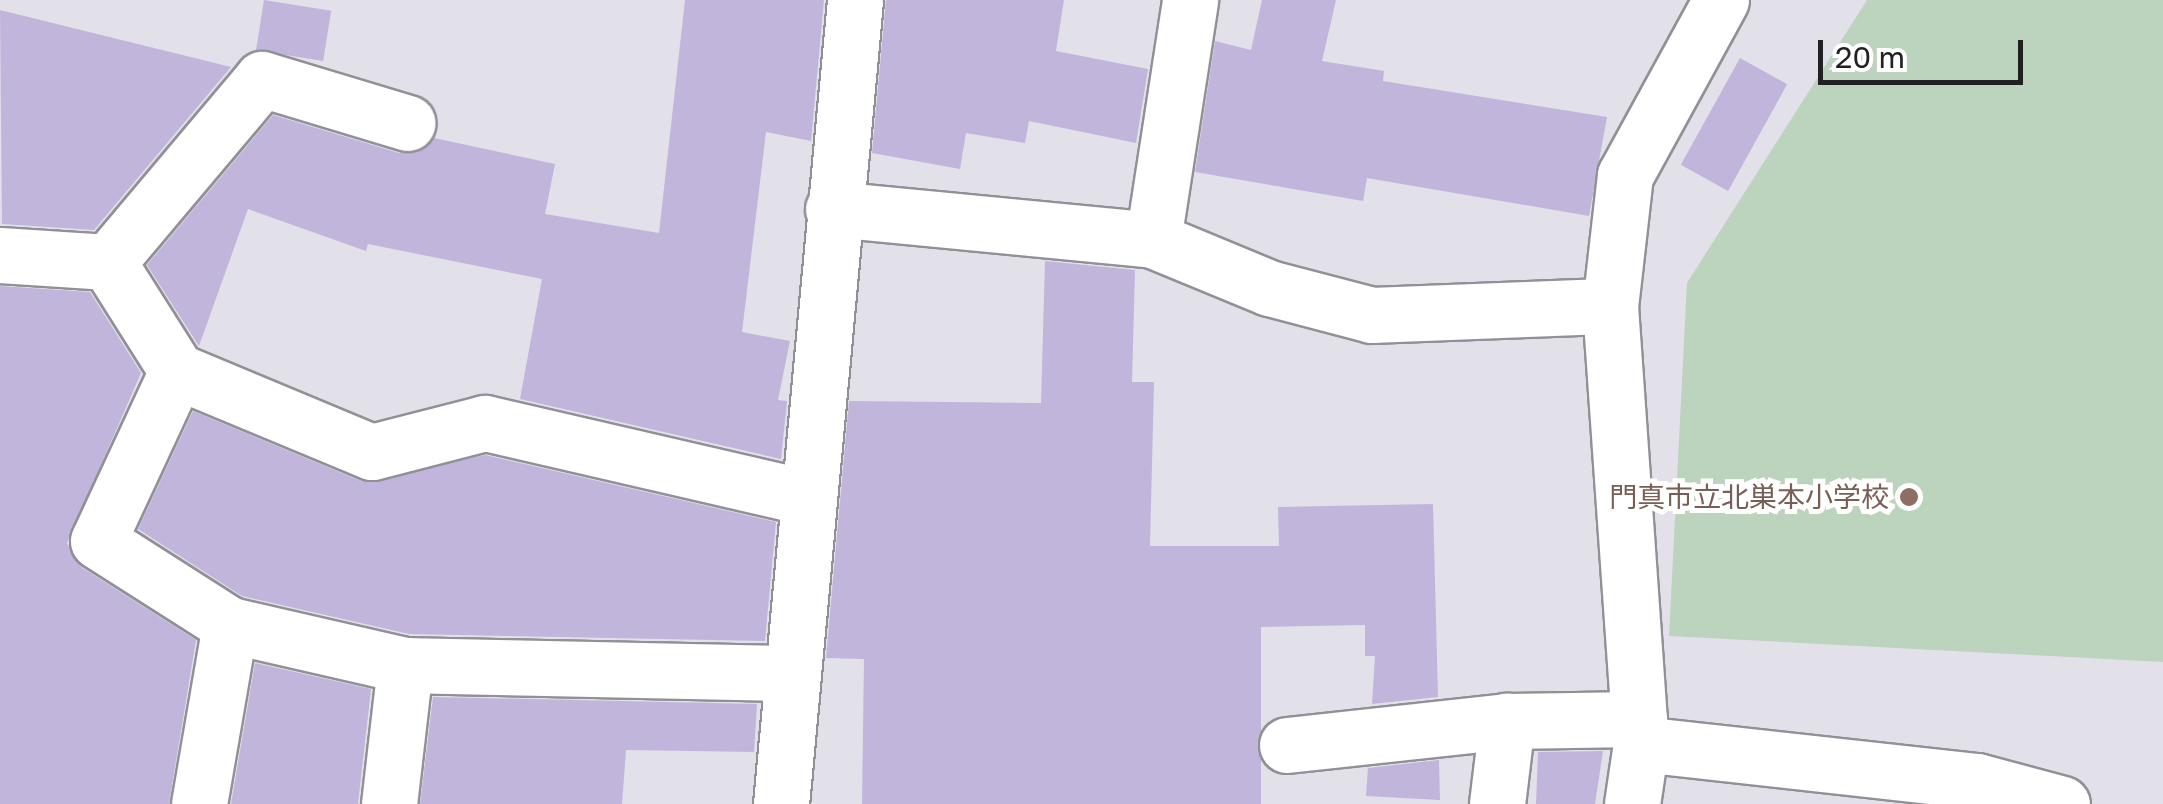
<!DOCTYPE html>
<html>
<head>
<meta charset="utf-8">
<style>
  body { margin:0 }
  #map { position:relative; width:2163px; height:804px; overflow:hidden; background:#e2e0e8; font-family:"Golos Text","Noto Sans JP",sans-serif }
  div>[style] { position:absolute }
  .green>* { inset:0; background:#bcd3be }
  .building>* { inset:0; background:#c1b5dc; transform-origin:0 0 }
  .roads { filter:drop-shadow(2px 0 #929097) drop-shadow(-2px 0 #929097) drop-shadow(0 2px #929097) drop-shadow(0 -2px #929097) }
  .minor>* { height:55px; margin:-27.5px; padding:0 27.5px; transform-origin:27.5px; border-radius:27.5px; background:#fff }
  .dots>* { width:28px; height:28px; translate:-50% -50%; box-sizing:border-box; border:5px solid #fff; border-radius:50% }
  span { translate:-50% -50%; white-space:nowrap; text-align:center; line-height:1.15; -webkit-text-stroke:10px #fff; paint-order:stroke }
  .education-label { font-size:28px; color:#785e54 }
  .right { translate:-100% -50%; text-align:right }
  .scale { position:absolute; left:1818px; top:40px; width:205px; height:45px; box-sizing:border-box; border:5px solid #212023; border-top:0; padding-left:12px; font-size:30px; line-height:35px; white-space:nowrap; color:#212023; -webkit-text-stroke:8px #fff; paint-order:stroke }
</style>
</head>
<body>
<div id="map">
  <div class="green">
    <i style="clip-path:polygon(1867px 0,2163px 0,2163px 662px,1669px 636px,1687px 283px)"></i>
  </div>
  <div class="building">
    <i style="left:264px;top:0;width:68px;height:51px;rotate:9deg"></i>
    <i style="clip-path:polygon(685px 0,824px 0,811px 141px,766px 132px,742px 332px,790px 341px,778px 400px,787px 401px,781px 459px,520px 399px,542px 279px,368px 244px,366px 251px,248px 209px,199px 346px,147px 265px,273px 115px,399px 153px,434px 138px,555px 164px,545px 214px,659px 233px)"></i>
    <i style="clip-path:polygon(886px 0,1064px 0,1056px 51px,1148px 69px,1136px 143px,1029px 121px,1025px 143px,966px 133px,960px 169px,872px 153px)"></i>
    <i style="clip-path:polygon(1262px 0,1336px 0,1322px 61px,1384px 71px,1383px 81px,1607px 117px,1589px 216px,1367px 178px,1363px 201px,1195px 172px,1215px 41px,1251px 50px)"></i>
    <i style="clip-path:polygon(0 10px,231px 67px,94px 230px,2px 224px)"></i>
    <i style="left:1740px;top:58px;width:54px;height:122px;rotate:29deg"></i>
    <i style="clip-path:polygon(1045px 261px,1135px 270px,1132px 382px,1154px 382px,1150px 546px,1279px 546px,1278px 507px,1433px 504px,1438px 697px,1372px 704px,1375px 656px,1365px 656px,1365px 625px,1261px 627px,1261px 804px,862px 804px,864px 659px,826px 658px,849px 401px,1041px 403px)"></i>
    <i style="clip-path:polygon(0 286px,90px 292px,141px 373px,67px 543px,81px 567px,196px 640px,169px 804px,0 804px)"></i>
    <i style="clip-path:polygon(193px 411px,361px 481px,485px 455px,776px 522px,765px 641px,409px 634px,242px 596px,138px 529px)"></i>
    <i style="clip-path:polygon(255px 663px,371px 689px,358px 804px,231px 804px)"></i>
    <i style="clip-path:polygon(433px 697px,757px 704px,754px 752px,626px 750px,622px 804px,420px 804px)"></i>
    <i style="clip-path:polygon(1603px 751px,1595px 804px,1536px 804px,1538px 752px)"></i>
    <i style="clip-path:polygon(1439px 760px,1440px 800px,1366px 796px,1368px 768px)"></i>
  </div>
  <div class="roads">
    <div class="minor">
      <i style="left:1721px;top:0;width:200px;rotate:118.7deg"></i>
      <i style="left:1625px;top:175px;width:132px;rotate:96.5deg"></i>
      <i style="left:1610px;top:306px;width:439px;rotate:86deg"></i>
      <i style="left:1641px;top:744px;width:338px;rotate:6.3deg"></i>
      <i style="left:1977px;top:781px;width:88px;rotate:15.1deg"></i>
      <i style="left:833px;top:209px;width:321px;rotate:5.5deg"></i>
      <i style="left:1153px;top:240px;width:126px;rotate:22.5deg"></i>
      <i style="left:1269px;top:288px;width:106px;rotate:14.7deg"></i>
      <i style="left:1372px;top:315px;width:238px;rotate:-2.2deg"></i>
      <i style="left:1153px;top:240px;width:243px;rotate:-81.2deg"></i>
      <i style="left:0;top:255px;width:108px;rotate:3.7deg"></i>
      <i style="left:108px;top:262px;width:129px;rotate:57.7deg"></i>
      <i style="left:177px;top:371px;width:211px;rotate:22.6deg"></i>
      <i style="left:372px;top:452px;width:117px;rotate:-14.4deg"></i>
      <i style="left:485px;top:423px;width:328px;rotate:13deg"></i>
      <i style="left:108px;top:262px;width:239px;rotate:-49.9deg"></i>
      <i style="left:262px;top:79px;width:152px;rotate:16.8deg"></i>
      <i style="left:177px;top:371px;width:187px;rotate:114.9deg"></i>
      <i style="left:98px;top:541px;width:156px;rotate:32.5deg"></i>
      <i style="left:230px;top:625px;width:180px;rotate:12.9deg"></i>
      <i style="left:405px;top:665px;width:388px;rotate:1.2deg"></i>
      <i style="left:1287px;top:745px;width:221px;rotate:-6.2deg"></i>
      <i style="left:1507px;top:721px;width:132px;rotate:-0.9deg"></i>
      <i style="left:199px;top:804px;width:182px;rotate:-80.2deg"></i>
      <i style="left:389px;top:804px;width:140px;rotate:-83.4deg"></i>
      <i style="left:781px;top:804px;width:807px;rotate:-84.74deg"></i>
      <i style="left:1497px;top:804px;width:84px;rotate:-83.1deg"></i>
      <i style="left:1632px;top:804px;width:61px;rotate:-81.5deg"></i>
    </div>
  </div>
  <div class="dots">
    <i style="left:1909px;top:497px;background:#8d6e63"></i>
  </div>
  <div class="education-label">
    <span class="right" style="left:1889px;top:497px">門真市立北巣本小学校</span>
  </div>
  <div class="scale">20 m</div>
</div>
</body>
</html>
